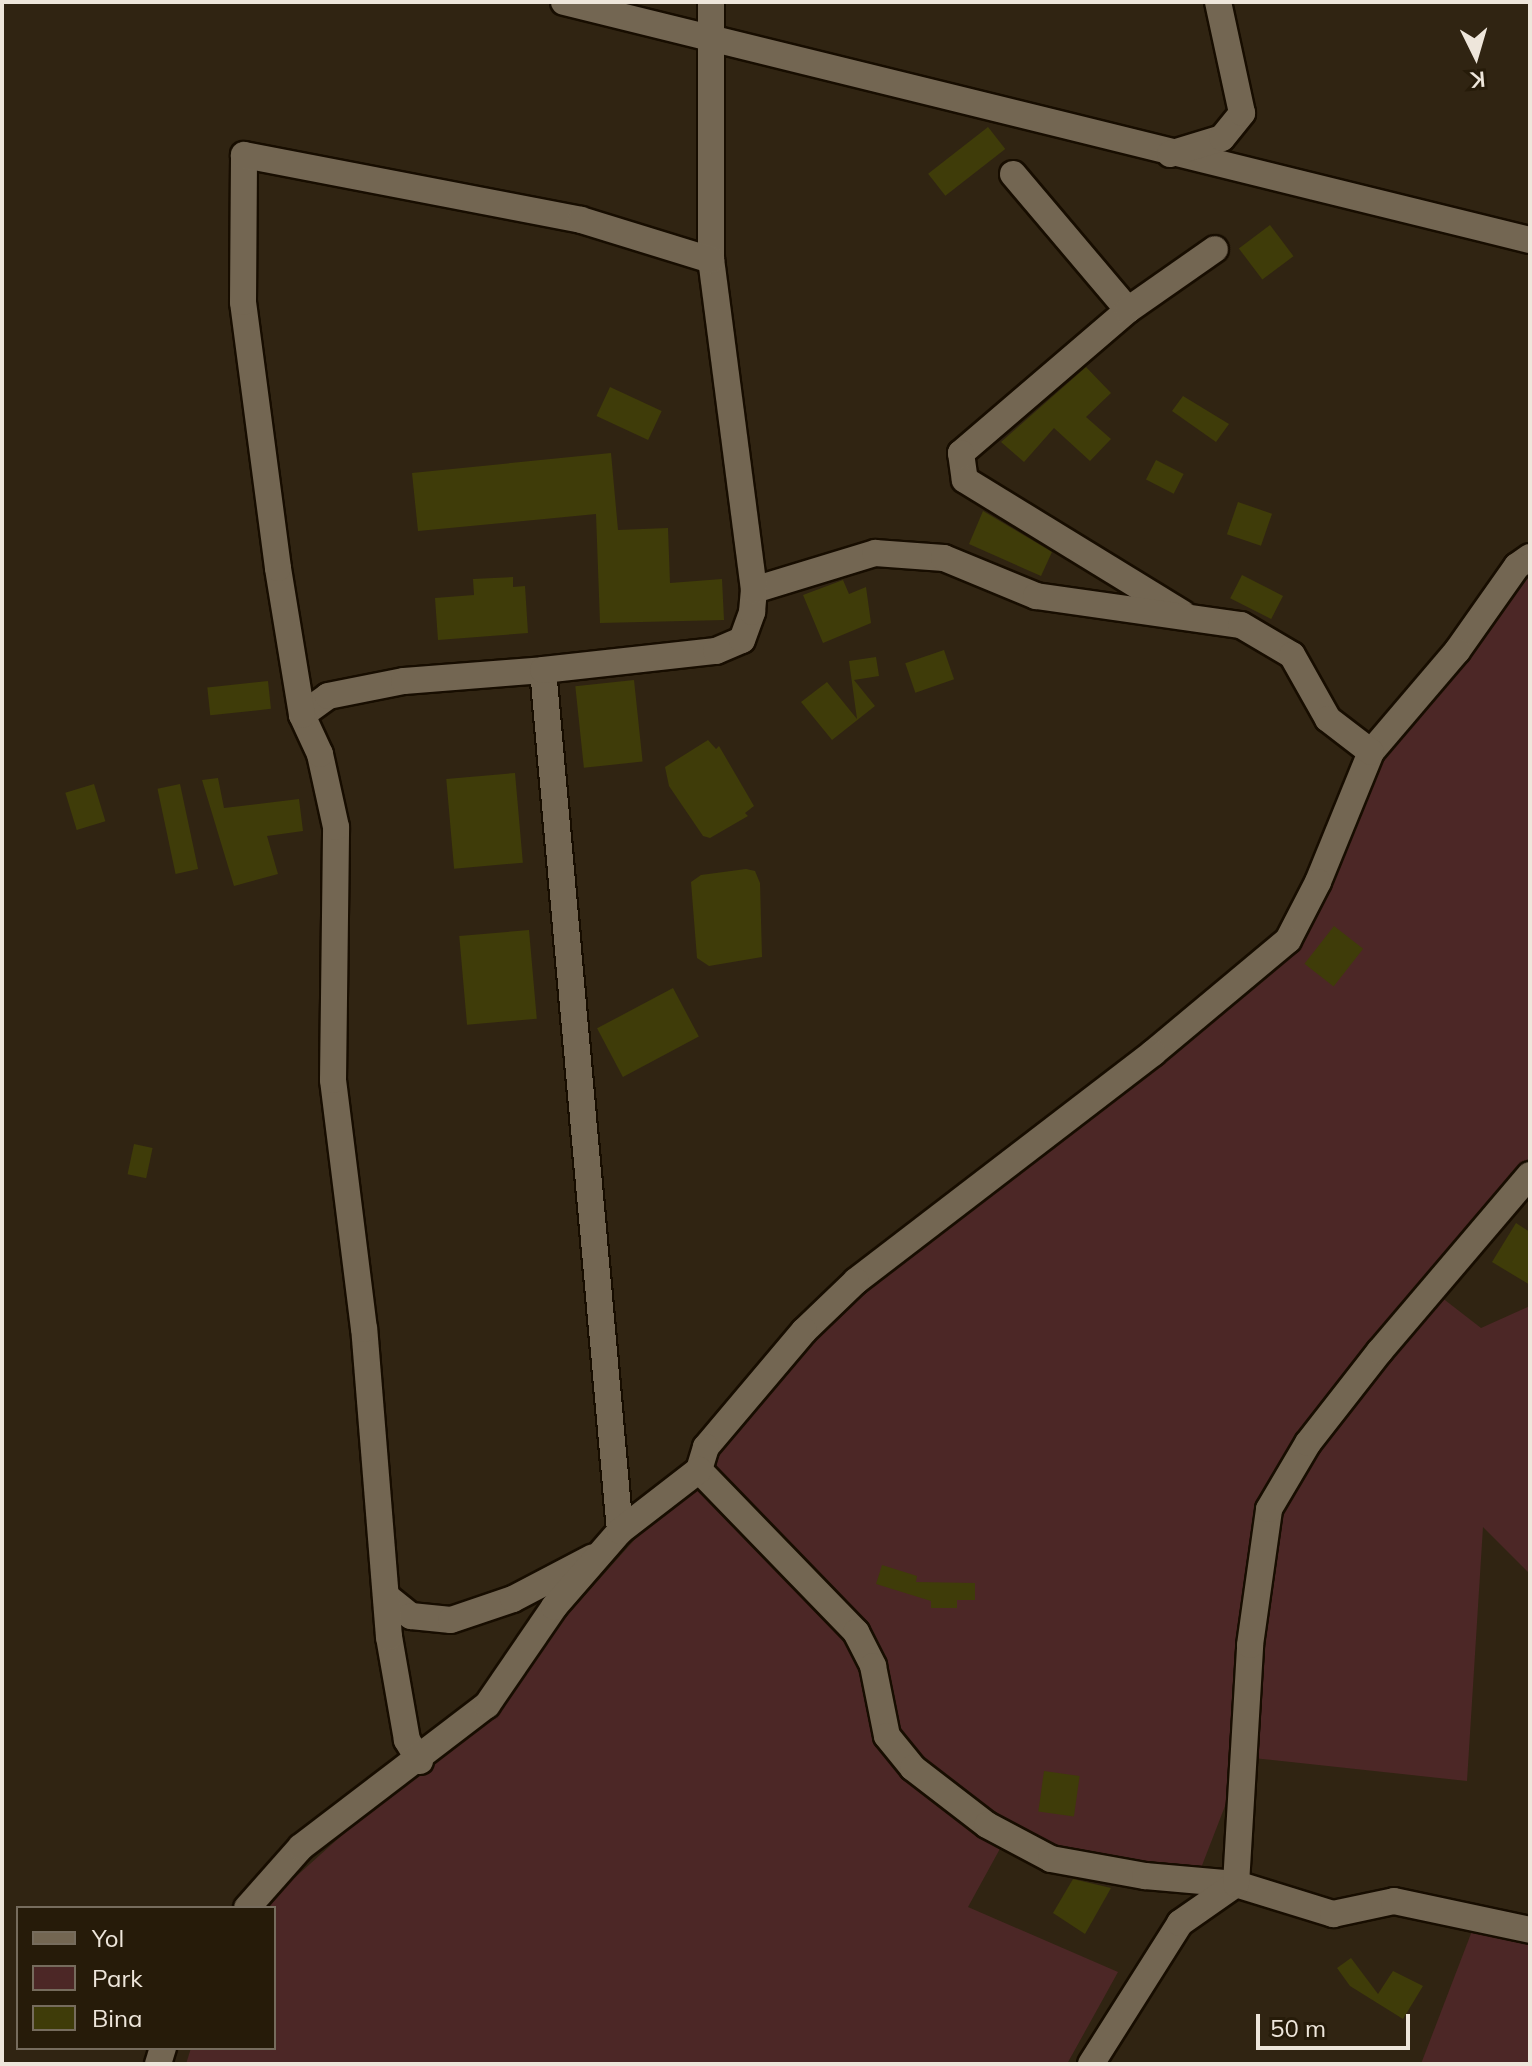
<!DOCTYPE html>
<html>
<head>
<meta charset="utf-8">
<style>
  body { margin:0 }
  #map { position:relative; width:1532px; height:2066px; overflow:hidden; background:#302412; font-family:Mulish,sans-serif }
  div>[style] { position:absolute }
  .green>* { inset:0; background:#4c2726 }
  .building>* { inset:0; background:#3f3c09; transform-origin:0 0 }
  .roads { filter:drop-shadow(2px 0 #170d00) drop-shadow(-2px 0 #170d00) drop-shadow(0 2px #170d00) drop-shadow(0 -2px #170d00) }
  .minor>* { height:26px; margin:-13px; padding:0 13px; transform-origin:13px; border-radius:13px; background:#736652 }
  span { translate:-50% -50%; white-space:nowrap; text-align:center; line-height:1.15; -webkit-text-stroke:6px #261b09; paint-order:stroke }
  .frame { position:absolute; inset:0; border:4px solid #eee6db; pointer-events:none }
  .legend { position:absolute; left:16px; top:1906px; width:260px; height:144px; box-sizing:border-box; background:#261b09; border:2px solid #766c5d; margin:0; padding:10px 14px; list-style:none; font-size:24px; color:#eee6db }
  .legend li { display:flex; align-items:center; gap:16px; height:40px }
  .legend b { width:40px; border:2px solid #766c5d }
  .north { position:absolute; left:1436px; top:16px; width:80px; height:80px; -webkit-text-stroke:6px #261b09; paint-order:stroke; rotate:175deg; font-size:22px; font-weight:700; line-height:32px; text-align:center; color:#eee6db }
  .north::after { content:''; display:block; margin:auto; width:28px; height:36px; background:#eee6db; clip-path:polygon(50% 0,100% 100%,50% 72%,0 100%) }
  .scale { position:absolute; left:1256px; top:2014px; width:154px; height:36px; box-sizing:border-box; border:4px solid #eee6db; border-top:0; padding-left:10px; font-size:24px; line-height:28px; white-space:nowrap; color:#eee6db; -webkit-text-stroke:6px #261b09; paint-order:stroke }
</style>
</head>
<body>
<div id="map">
  <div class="green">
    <i style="clip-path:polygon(1530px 576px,1530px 1156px,1432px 1290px,1481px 1328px,1530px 1306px,1530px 1574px,1483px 1527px,1467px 1781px,1244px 1757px,1196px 1881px,1007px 1836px,968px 1907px,1118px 1972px,1067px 2064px,186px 2064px,191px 2048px,274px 2048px,274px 1908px,268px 1908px,291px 1881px,487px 1705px,834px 1316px,1272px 951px,1371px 752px)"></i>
    <i style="clip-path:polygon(1477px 1918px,1530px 1935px,1530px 2064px,1421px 2064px)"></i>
  </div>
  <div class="building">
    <i style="left:988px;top:127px;width:28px;height:76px;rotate:52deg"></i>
    <i style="left:1270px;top:225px;width:39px;height:39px;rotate:53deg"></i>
    <i style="clip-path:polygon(1086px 367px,1111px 393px,1086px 417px,1111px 439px,1090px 461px,1054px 428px,1024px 462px,1001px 442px)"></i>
    <i style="left:610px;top:387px;width:57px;height:32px;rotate:25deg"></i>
    <i style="clip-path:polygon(1183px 396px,1229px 424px,1216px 442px,1172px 411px)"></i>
    <i style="clip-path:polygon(611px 453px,618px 530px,668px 528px,670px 583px,722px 579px,724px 620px,600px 623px,596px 514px,418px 531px,412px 473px)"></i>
    <i style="left:1156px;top:460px;width:31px;height:22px;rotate:27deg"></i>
    <i style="left:1238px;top:502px;width:36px;height:34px;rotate:19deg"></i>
    <i style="clip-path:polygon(983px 511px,1052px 552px,1041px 576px,969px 544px)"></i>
    <i style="left:1242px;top:575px;width:46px;height:26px;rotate:27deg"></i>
    <i style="clip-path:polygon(513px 577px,513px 587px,525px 586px,528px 633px,438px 640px,435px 598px,474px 595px,473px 579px)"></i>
    <i style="clip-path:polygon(843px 580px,849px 594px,866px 587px,871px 623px,823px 643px,803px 595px)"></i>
    <i style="left:944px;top:650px;width:31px;height:41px;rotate:71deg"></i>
    <i style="clip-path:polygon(876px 657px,879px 676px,854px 680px,875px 706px,832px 740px,801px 702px,827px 682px,857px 719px,849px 661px)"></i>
    <i style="left:634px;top:680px;width:82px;height:59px;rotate:84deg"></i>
    <i style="left:268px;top:681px;width:28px;height:61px;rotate:84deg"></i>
    <i style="clip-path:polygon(708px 740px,716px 749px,719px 746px,754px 806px,745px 813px,748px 816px,710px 838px,703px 836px,669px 786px,665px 767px)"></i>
    <i style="left:515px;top:773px;width:90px;height:69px;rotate:85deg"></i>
    <i style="clip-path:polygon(218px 778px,224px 808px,299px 799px,303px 831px,267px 836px,278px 874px,234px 886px,202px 780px)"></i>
    <i style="left:94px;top:784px;width:39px;height:30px;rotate:73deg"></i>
    <i style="left:180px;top:784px;width:87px;height:23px;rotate:78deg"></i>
    <i style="clip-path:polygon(746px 869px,755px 871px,760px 883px,762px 957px,709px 966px,697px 958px,691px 882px,701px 875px)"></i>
    <i style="left:1334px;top:926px;width:37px;height:48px;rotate:38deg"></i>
    <i style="left:529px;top:930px;width:89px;height:70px;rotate:85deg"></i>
    <i style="left:673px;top:988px;width:55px;height:86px;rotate:62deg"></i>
    <i style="left:134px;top:1144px;width:19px;height:31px;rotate:12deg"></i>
    <i style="clip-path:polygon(1516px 1223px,1530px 1232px,1530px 1285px,1492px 1262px)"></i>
    <i style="clip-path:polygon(882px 1565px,917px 1576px,916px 1582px,975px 1583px,975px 1600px,957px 1600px,957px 1608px,931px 1608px,931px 1601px,876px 1584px)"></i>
    <i style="left:1044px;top:1771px;width:36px;height:41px;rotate:8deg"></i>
    <i style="clip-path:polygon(1073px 1879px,1111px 1888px,1085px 1934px,1053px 1913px)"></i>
    <i style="clip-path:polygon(1351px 1958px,1378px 1994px,1393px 1971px,1423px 1986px,1403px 2019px,1350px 1986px,1337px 1968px)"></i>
  </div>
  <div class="roads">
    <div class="minor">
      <i style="left:564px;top:2px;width:995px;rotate:13.84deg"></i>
      <i style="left:1170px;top:154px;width:54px;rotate:-17.1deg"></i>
      <i style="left:1222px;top:138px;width:32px;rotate:-51deg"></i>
      <i style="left:1242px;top:113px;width:114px;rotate:-102.2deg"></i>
      <i style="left:1013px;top:174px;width:178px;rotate:49.8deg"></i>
      <i style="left:1128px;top:310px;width:220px;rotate:139.4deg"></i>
      <i style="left:961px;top:453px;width:27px;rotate:82deg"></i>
      <i style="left:965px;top:480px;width:255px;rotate:31.5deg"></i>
      <i style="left:1128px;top:310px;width:106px;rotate:-35deg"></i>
      <i style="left:1530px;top:557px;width:16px;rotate:145deg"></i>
      <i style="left:1517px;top:566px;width:104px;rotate:125.2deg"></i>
      <i style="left:1457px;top:651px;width:133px;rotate:130.4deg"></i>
      <i style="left:1371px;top:752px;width:140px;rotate:112.2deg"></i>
      <i style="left:1318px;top:882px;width:65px;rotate:117.3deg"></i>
      <i style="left:1288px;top:940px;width:176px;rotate:140.1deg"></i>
      <i style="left:1153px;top:1053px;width:374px;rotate:142.5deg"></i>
      <i style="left:856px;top:1281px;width:72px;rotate:136.1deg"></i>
      <i style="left:804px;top:1331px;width:152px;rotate:130.2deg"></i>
      <i style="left:706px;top:1447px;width:24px;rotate:107deg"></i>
      <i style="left:699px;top:1470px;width:226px;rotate:45.9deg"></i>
      <i style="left:856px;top:1632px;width:38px;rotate:63deg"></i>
      <i style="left:873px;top:1666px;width:71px;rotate:78.7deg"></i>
      <i style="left:887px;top:1736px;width:41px;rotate:50.9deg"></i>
      <i style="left:913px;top:1768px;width:93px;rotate:37.6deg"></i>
      <i style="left:987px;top:1825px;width:72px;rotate:28deg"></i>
      <i style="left:1051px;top:1859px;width:96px;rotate:10.3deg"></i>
      <i style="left:1145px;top:1876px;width:91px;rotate:5deg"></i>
      <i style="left:1236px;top:1884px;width:102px;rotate:17.2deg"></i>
      <i style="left:1333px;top:1914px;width:62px;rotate:-12deg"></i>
      <i style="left:1394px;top:1901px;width:139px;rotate:12deg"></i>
      <i style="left:754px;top:590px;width:127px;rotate:-17deg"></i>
      <i style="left:875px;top:553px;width:69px;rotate:4.1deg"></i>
      <i style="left:944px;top:558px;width:100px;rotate:22.4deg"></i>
      <i style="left:1036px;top:596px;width:207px;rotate:8.1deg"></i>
      <i style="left:1241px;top:625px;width:59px;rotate:30.5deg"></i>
      <i style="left:1292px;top:655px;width:73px;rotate:60.6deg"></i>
      <i style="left:1328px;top:719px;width:54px;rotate:37.5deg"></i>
      <i style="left:302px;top:715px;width:32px;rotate:-36deg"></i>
      <i style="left:328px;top:696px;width:77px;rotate:-11.2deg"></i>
      <i style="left:404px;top:681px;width:139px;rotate:-4.5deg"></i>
      <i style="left:620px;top:1531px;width:864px;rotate:-95.11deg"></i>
      <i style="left:543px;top:670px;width:174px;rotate:-6.3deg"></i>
      <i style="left:716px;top:651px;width:28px;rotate:-23deg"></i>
      <i style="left:742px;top:640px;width:30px;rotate:-70deg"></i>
      <i style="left:752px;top:612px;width:22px;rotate:-85deg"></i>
      <i style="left:754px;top:590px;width:333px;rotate:-97.4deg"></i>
      <i style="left:711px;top:260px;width:258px;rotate:-90deg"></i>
      <i style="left:386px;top:1596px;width:32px;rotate:39deg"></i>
      <i style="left:411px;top:1616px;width:40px;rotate:5.7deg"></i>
      <i style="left:451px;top:1620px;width:65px;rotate:-18.7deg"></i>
      <i style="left:513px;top:1599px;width:90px;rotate:-27.7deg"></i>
      <i style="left:420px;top:1761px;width:25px;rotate:-122deg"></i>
      <i style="left:407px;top:1740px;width:105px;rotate:-99.9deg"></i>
      <i style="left:389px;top:1637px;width:309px;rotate:-94.6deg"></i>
      <i style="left:364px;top:1329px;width:251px;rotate:-97.1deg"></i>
      <i style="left:333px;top:1080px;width:253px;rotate:-89.3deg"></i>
      <i style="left:336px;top:827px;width:75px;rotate:-102.4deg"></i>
      <i style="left:320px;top:754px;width:43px;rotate:-114.8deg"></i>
      <i style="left:302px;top:715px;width:149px;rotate:-99.3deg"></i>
      <i style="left:278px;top:568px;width:268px;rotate:-97.5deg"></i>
      <i style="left:243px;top:302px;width:147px;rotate:-89.6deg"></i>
      <i style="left:244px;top:155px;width:343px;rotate:10.9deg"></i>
      <i style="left:581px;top:220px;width:136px;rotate:17.1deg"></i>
      <i style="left:247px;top:1908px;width:81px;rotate:-48.5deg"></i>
      <i style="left:301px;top:1847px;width:234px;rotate:-37.4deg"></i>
      <i style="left:487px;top:1705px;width:119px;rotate:-55.6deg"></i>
      <i style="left:554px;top:1607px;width:101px;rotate:-49deg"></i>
      <i style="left:620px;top:1531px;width:100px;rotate:-37.7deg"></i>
      <i style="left:158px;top:2064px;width:17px;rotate:-73deg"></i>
      <i style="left:1091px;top:2064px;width:167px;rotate:-57.7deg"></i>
      <i style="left:1180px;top:1923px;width:68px;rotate:-34.9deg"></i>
      <i style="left:1236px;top:1884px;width:239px;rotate:-86.6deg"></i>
      <i style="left:1250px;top:1645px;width:137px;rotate:-82deg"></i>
      <i style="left:1269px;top:1509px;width:77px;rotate:-59.4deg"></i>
      <i style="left:1308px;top:1443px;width:117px;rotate:-52deg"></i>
      <i style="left:1380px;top:1351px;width:231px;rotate:-49.6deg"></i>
    </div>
  </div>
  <div class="frame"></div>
  <ul class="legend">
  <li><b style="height:10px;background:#736652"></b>Yol</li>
  <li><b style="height:22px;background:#4c2726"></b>Park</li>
  <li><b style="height:22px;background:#3f3c09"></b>Bina</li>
  </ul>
  <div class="north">K</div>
  <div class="scale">50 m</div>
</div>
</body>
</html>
